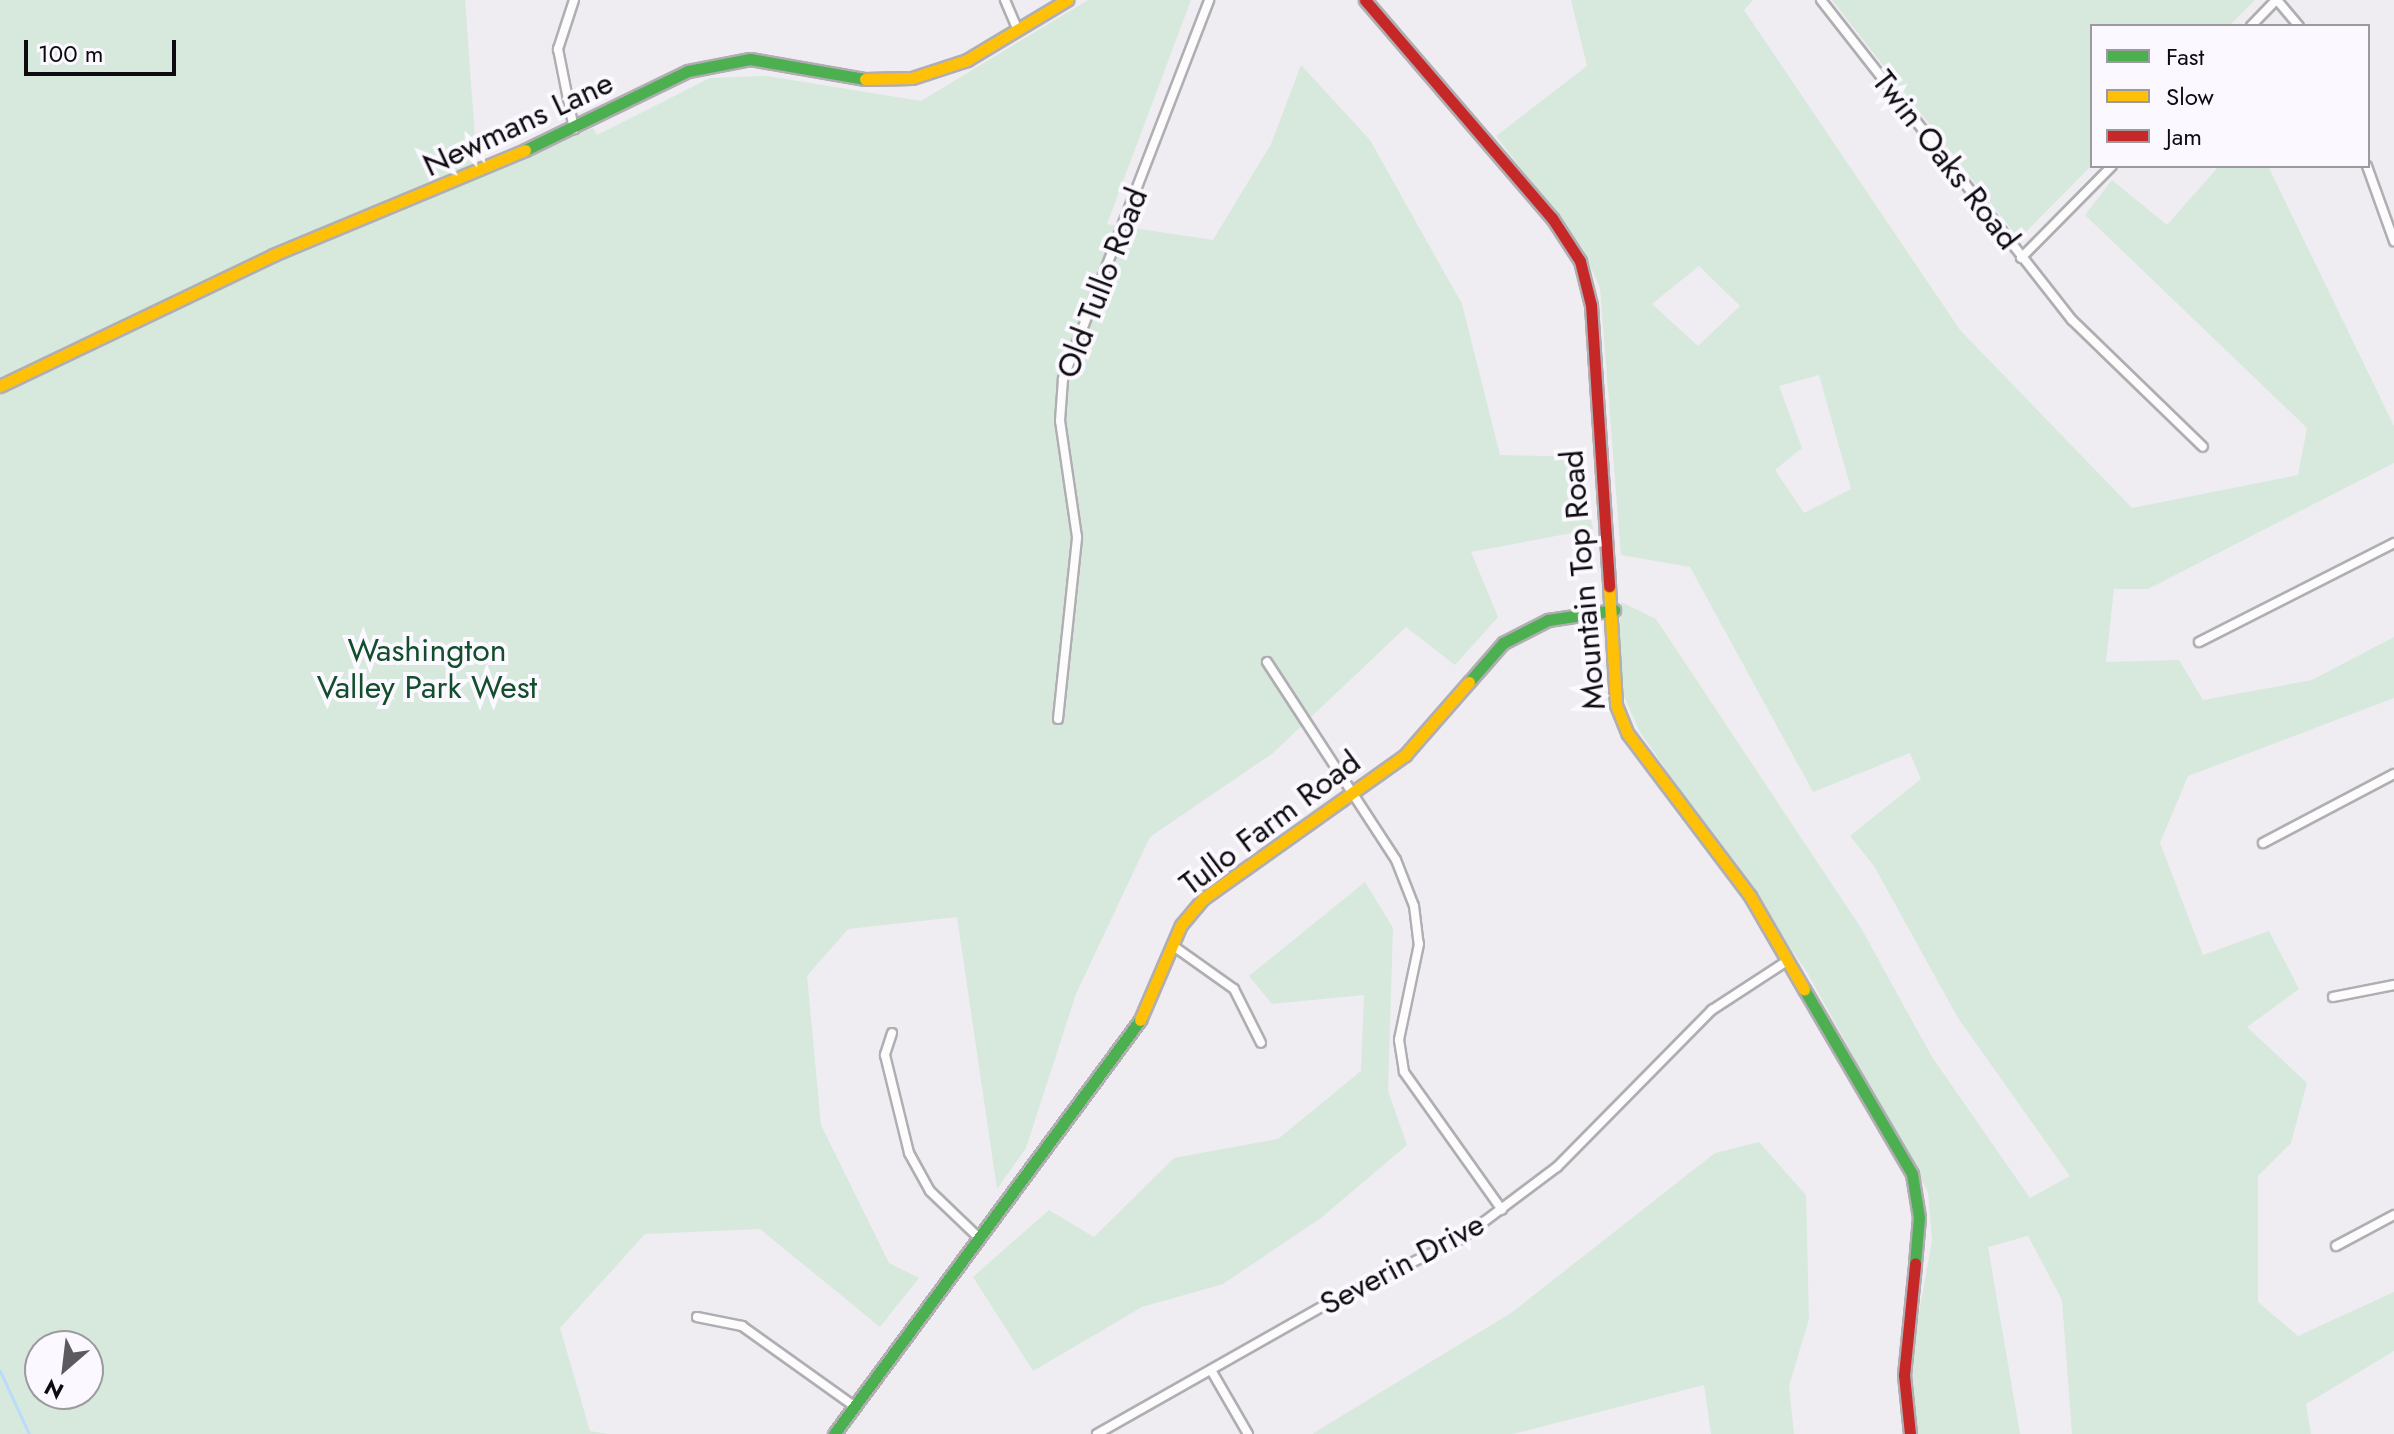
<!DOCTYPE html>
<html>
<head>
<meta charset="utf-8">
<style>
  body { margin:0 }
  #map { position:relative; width:2394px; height:1434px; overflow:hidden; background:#efedf2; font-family:Jost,sans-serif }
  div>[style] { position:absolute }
  .green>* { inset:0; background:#d6e9dc }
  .stream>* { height:3px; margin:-1.5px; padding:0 1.5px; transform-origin:1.5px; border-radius:1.5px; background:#badcfa }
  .roads { filter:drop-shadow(2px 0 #b0aeb2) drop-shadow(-2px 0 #b0aeb2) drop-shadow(0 2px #b0aeb2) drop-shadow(0 -2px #b0aeb2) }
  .street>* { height:8px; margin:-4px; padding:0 4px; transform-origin:4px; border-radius:4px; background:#fdfcfd }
  .fast>* { height:11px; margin:-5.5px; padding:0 5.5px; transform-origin:5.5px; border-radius:5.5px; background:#4caf50 }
  .slow>* { height:11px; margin:-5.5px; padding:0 5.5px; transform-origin:5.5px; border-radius:5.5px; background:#ffc107 }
  .jam>* { height:11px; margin:-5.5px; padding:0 5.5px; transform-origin:5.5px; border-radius:5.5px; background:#c62828 }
  span { translate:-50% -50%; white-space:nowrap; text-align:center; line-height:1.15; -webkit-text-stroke:8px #fcf8ff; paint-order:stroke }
  .street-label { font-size:32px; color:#0d0b0f }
  .park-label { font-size:32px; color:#124e2b }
  .legend { position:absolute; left:2090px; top:24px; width:280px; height:144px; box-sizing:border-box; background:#fcf8ff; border:2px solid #9c999f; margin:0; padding:10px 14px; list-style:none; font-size:24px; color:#0d0b0f }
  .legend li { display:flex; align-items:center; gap:16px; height:40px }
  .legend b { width:40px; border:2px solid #9c999f }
  .north { position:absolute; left:24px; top:1330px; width:80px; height:80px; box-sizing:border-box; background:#fcf8ff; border:2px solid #9c999f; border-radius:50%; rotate:208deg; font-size:22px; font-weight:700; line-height:32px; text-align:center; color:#0d0b0f }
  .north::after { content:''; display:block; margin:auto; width:28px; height:36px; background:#5c5a5e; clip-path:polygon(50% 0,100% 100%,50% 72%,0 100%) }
  .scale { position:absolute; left:24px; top:40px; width:152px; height:36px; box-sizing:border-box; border:4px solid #0d0b0f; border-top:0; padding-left:10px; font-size:24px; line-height:28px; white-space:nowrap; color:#0d0b0f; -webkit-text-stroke:6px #fcf8ff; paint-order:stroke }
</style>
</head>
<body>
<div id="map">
  <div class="green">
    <i style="clip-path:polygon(evenodd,0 0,465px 0,478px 179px,593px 128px,597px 135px,710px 78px,767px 76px,921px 101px,1088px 0,1191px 0,1107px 224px,1213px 240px,1271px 144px,1301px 65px,1370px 140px,1462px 304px,1500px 455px,1578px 457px,1593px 529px,1471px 552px,1498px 617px,1455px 665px,1406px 627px,1273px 753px,1150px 837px,1076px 994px,1026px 1148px,997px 1189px,957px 917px,848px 929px,807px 976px,821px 1125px,889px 1263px,919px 1278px,880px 1327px,760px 1229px,645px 1234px,560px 1328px,590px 1431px,608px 1434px,0 1434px,0 0,40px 1346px,88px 1346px,88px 1394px,40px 1394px,40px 1346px)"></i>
    <i style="clip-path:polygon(evenodd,1571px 0,1753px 0,1744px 10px,1960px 330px,2132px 508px,2298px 475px,2307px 428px,2085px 215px,2112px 180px,2167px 225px,2219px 166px,2268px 166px,2394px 426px,2394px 463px,2148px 589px,2114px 589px,2106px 662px,2179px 660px,2203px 700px,2312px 680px,2394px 637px,2394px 698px,2188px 776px,2160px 843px,2203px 955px,2269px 931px,2299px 989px,2247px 1027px,2307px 1083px,2291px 1143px,2258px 1176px,2258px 1302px,2298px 1336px,2394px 1292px,2394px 1351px,2306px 1404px,2311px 1434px,2072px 1434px,2062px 1300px,2028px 1236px,1988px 1247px,2020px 1434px,1917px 1434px,1913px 1428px,1911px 1358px,1932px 1240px,1928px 1192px,1807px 972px,1640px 732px,1617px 681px,1621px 602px,1656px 619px,1861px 928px,1932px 1057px,2030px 1198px,2070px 1176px,1958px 1018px,1874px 866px,1850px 836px,1921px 779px,1910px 753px,1813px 792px,1690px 567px,1621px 555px,1600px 288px,1583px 249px,1496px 136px,1587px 66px,1571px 0,1699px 266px,1740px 306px,1698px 346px,1652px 304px,1699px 266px,1571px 0,1819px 375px,1851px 489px,1804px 513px,1775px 470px,1802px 448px,1779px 386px,1819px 375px)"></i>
    <i style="clip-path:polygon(1832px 0,2255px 0,2229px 26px,2092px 26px,2092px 165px,2019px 239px)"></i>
    <i style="clip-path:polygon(1365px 882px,1393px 928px,1388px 1091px,1407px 1145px,1321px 1218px,1223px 1284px,1142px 1307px,1033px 1371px,973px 1277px,1049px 1210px,1094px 1237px,1174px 1158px,1278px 1139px,1361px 1071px,1364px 995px,1272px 1004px,1249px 976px)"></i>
    <i style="clip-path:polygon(1759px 1142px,1806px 1195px,1809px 1319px,1789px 1386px,1794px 1434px,1711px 1434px,1704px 1385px,1513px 1434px,1312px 1434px,1511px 1313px,1715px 1153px)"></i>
  </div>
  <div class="stream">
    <i style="left:0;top:1371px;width:69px;rotate:65.3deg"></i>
  </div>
  <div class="roads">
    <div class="street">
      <i style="left:574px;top:0;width:52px;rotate:108.1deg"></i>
      <i style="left:558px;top:49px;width:82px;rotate:78.7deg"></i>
      <i style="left:1005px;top:0;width:33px;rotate:67deg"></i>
      <i style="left:1821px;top:0;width:407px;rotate:51.9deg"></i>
      <i style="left:2072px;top:320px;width:182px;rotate:44.1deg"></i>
      <i style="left:2277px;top:0;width:34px;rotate:50deg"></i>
      <i style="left:2251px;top:26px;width:36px;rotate:-46deg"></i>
      <i style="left:2367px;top:166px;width:80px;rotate:70.2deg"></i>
      <i style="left:2021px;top:258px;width:129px;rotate:-45.3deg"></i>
      <i style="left:2199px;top:642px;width:219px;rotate:-26.9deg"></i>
      <i style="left:1267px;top:662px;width:236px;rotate:56.9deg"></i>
      <i style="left:1396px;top:860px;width:49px;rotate:68.6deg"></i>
      <i style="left:1414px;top:906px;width:38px;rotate:83deg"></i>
      <i style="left:1419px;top:944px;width:98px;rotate:101.8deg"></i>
      <i style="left:1399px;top:1040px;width:32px;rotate:81deg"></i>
      <i style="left:1404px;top:1072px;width:169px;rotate:54.6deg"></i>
      <i style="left:1058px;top:719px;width:183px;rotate:-84deg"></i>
      <i style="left:1077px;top:537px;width:117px;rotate:-98.3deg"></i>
      <i style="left:1060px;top:421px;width:42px;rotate:-85.9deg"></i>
      <i style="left:1063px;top:379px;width:406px;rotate:-68.9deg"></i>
      <i style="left:2263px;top:843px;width:148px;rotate:-27.8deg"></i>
      <i style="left:1172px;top:945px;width:76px;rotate:35.4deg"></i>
      <i style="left:1234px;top:989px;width:60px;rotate:63.4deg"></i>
      <i style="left:2333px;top:997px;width:62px;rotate:-11.1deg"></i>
      <i style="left:892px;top:1033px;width:23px;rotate:108deg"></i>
      <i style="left:885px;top:1055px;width:101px;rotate:76.2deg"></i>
      <i style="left:909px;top:1153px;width:43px;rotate:61.1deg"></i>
      <i style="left:930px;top:1191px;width:66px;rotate:43.8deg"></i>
      <i style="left:2336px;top:1246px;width:66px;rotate:-28.1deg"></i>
      <i style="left:697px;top:1317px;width:46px;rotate:11.3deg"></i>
      <i style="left:742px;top:1326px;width:138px;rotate:35.5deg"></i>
      <i style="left:1211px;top:1370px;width:74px;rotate:60deg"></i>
      <i style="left:1097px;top:1434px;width:272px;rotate:-29.5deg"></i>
      <i style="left:1334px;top:1300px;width:141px;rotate:-25.7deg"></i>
      <i style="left:1461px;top:1239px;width:120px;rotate:-36.9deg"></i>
      <i style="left:1557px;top:1167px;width:221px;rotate:-45.4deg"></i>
      <i style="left:1712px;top:1010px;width:90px;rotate:-33.2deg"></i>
    </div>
    <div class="fast">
      <i style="left:525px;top:150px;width:181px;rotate:-25.9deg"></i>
      <i style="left:688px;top:71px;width:63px;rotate:-11deg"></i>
      <i style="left:750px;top:59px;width:117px;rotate:9.9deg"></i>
      <i style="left:1469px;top:682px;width:52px;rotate:-48.9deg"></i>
      <i style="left:1503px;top:643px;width:51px;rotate:-27.1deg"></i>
      <i style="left:1548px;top:620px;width:67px;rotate:-8.6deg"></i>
      <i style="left:1804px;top:989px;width:214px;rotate:59.7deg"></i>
      <i style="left:1912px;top:1174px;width:44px;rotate:80.8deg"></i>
      <i style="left:1919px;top:1217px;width:47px;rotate:94.9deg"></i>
      <i style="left:834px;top:1434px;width:515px;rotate:-53.53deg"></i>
    </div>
    <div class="slow">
      <i style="left:865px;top:79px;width:47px;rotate:-1.2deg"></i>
      <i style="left:912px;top:78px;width:58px;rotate:-18.1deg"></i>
      <i style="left:967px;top:60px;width:117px;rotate:-31deg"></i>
      <i style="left:0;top:386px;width:303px;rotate:-25.6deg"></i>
      <i style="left:273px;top:255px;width:273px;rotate:-22.6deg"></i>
      <i style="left:1609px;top:586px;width:119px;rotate:86.6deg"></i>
      <i style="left:1616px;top:705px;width:31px;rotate:68deg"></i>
      <i style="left:1628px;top:734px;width:203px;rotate:53deg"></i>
      <i style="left:1750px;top:896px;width:108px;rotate:59.9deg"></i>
      <i style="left:1140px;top:1020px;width:103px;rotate:-66.7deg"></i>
      <i style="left:1181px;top:925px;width:35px;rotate:-50deg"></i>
      <i style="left:1204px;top:898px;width:247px;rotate:-35.4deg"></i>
      <i style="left:1405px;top:755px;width:97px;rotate:-48.8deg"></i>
    </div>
    <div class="jam">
      <i style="left:1365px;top:0;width:287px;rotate:49.4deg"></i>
      <i style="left:1552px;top:218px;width:51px;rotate:56.9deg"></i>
      <i style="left:1580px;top:261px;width:45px;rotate:76deg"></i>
      <i style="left:1591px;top:305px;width:282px;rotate:86.3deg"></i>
      <i style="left:1910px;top:1434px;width:59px;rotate:-95.8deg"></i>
      <i style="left:1904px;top:1375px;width:112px;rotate:-84.3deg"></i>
    </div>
  </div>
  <div class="street-label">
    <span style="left:518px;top:124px;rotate:-25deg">Newmans Lane</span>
    <span style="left:1946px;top:160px;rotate:52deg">Twin Oaks Road</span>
    <span style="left:1102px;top:283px;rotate:-69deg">Old Tullo Road</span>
    <span style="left:1583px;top:580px;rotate:-95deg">Mountain Top Road</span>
    <span style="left:1270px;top:823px;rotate:-37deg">Tullo Farm Road</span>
    <span style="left:1402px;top:1264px;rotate:-28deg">Severin Drive</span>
  </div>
  <div class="park-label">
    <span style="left:427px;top:669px">Washington<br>Valley Park West</span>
  </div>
  <ul class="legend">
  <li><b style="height:10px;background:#4caf50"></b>Fast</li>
  <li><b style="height:10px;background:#ffc107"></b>Slow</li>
  <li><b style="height:10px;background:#c62828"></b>Jam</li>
  </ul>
  <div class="north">N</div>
  <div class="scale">100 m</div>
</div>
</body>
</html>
